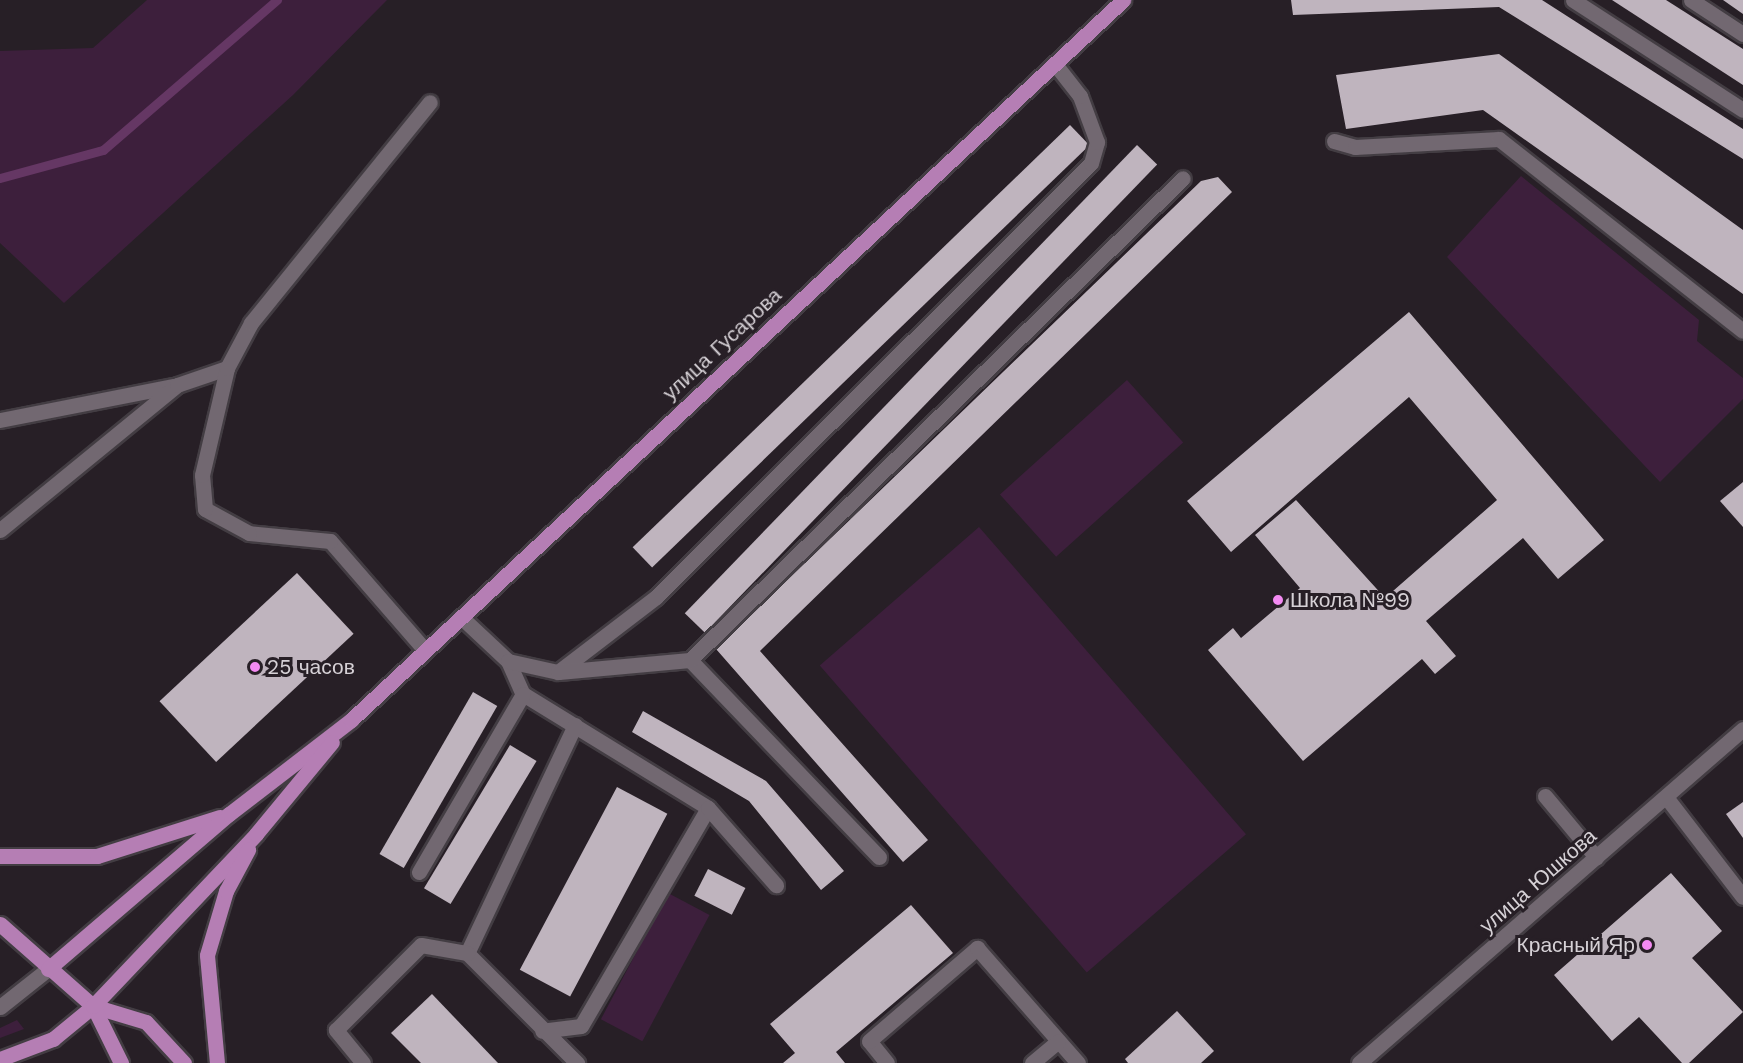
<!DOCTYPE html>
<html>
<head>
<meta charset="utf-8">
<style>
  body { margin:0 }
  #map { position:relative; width:1743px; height:1063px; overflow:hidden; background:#271f26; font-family:"Work Sans",sans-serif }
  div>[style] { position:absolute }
  .green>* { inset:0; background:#3d1f3c; transform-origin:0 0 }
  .stream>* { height:9px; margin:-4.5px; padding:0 4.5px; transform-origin:4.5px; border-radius:4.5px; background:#653764 }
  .building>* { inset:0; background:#bfb4be; transform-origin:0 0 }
  .roads { filter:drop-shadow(2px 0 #433d43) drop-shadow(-2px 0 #433d43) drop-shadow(0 2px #433d43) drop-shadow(0 -2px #433d43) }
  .minor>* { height:15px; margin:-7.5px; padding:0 7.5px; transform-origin:7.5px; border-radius:7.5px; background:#726871 }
  .major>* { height:15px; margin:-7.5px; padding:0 7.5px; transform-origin:7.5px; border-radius:7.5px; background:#b57eb4 }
  .dots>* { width:16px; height:16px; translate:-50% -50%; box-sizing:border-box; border:3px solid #271f26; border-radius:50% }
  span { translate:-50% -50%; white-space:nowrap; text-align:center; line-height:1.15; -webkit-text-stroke:6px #271f26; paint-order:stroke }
  .street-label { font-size:21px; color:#d6d1d6 }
  .poi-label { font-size:21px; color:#d6d1d6 }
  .left { translate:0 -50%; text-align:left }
  .right { translate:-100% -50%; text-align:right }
</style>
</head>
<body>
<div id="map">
  <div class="green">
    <i style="clip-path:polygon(147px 0,387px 0,293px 95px,64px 303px,0 243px,0 51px,93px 48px)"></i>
    <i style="clip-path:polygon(1521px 176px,1699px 320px,1697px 341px,1743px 378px,1743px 399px,1660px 482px,1447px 257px)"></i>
    <i style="left:1127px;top:380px;width:84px;height:171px;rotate:48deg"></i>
    <i style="left:979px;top:527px;width:407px;height:211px;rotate:49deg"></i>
    <i style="left:668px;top:893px;width:47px;height:143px;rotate:28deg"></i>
    <i style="clip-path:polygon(17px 1020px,24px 1029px,0 1038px,0 1028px)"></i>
  </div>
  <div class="stream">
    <i style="left:0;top:178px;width:107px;rotate:-15.2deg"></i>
    <i style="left:103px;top:150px;width:230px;rotate:-40.8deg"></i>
  </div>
  <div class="building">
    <i style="clip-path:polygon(1291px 0,1542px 0,1743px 129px,1743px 159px,1499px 7px,1293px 15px)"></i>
    <i style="clip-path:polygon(1612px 0,1666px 0,1743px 49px,1743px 85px)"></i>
    <i style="clip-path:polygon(1723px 0,1743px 0,1743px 14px)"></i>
    <i style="clip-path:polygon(1499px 54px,1743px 230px,1743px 294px,1483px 110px,1346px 129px,1336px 75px)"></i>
    <i style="left:1070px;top:125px;width:28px;height:608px;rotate:46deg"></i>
    <i style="left:1137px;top:145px;width:28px;height:651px;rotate:44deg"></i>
    <i style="clip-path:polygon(1218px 177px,1232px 192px,760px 651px,928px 840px,903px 862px,716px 649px,1201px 181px)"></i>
    <i style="clip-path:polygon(1409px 312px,1604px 540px,1558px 579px,1523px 538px,1426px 621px,1456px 656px,1435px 674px,1422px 659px,1303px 761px,1208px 650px,1233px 628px,1241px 638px,1300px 588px,1255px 535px,1296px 500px,1385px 598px,1497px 500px,1409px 397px,1231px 552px,1187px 501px)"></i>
    <i style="clip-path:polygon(1743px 482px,1743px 527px,1720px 501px)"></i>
    <i style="left:297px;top:573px;width:83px;height:188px;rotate:47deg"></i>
    <i style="left:473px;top:692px;width:28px;height:187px;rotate:30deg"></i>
    <i style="clip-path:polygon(643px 711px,766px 781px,844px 871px,821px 890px,749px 801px,632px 732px)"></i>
    <i style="left:510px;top:745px;width:31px;height:167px;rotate:31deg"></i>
    <i style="left:617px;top:787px;width:57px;height:207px;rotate:28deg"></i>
    <i style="clip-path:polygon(1743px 802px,1743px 838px,1726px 814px)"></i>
    <i style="left:708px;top:869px;width:42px;height:30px;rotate:27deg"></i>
    <i style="clip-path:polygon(1671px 873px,1722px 931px,1692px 958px,1743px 1012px,1689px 1063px,1682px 1063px,1639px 1017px,1612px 1041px,1554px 975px)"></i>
    <i style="clip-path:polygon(911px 905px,953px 953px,836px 1052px,845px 1063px,783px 1063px,795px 1053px,770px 1024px)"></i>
    <i style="clip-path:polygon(432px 994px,498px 1063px,421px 1063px,391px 1033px)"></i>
    <i style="clip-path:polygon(1177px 1011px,1214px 1051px,1201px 1063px,1128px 1063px,1125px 1059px)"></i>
  </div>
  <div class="roads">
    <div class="minor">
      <i style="left:1573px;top:0;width:202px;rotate:32.9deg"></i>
      <i style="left:1691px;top:0;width:62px;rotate:33.2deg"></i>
      <i style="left:1334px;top:141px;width:22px;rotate:16deg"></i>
      <i style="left:1355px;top:147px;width:144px;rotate:-3.2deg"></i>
      <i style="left:1499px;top:139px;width:310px;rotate:38.2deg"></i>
      <i style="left:0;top:420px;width:177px;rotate:-11.1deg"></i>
      <i style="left:0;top:530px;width:229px;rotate:-39.3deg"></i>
      <i style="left:177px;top:385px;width:53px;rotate:-18.8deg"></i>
      <i style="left:461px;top:617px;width:64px;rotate:43.1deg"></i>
      <i style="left:508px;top:661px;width:36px;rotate:66deg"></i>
      <i style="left:523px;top:694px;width:217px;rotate:31.6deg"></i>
      <i style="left:708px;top:808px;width:252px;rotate:120.2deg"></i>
      <i style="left:581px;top:1026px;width:39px;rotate:173deg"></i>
      <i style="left:424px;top:649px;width:143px;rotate:-131deg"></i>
      <i style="left:330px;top:541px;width:81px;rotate:-174.4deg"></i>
      <i style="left:249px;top:533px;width:50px;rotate:-151.4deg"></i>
      <i style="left:205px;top:509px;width:34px;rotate:-95deg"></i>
      <i style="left:202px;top:475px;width:110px;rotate:-76.8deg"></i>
      <i style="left:227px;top:368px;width:51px;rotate:-61.9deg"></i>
      <i style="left:251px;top:323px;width:284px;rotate:-51deg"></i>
      <i style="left:690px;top:660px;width:273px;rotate:46.2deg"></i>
      <i style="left:508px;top:661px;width:51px;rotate:12.4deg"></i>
      <i style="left:558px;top:672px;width:123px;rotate:-37.4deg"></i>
      <i style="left:656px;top:597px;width:614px;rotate:-44.93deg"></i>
      <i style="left:1091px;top:163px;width:22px;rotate:-74deg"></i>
      <i style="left:1097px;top:142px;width:49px;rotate:-110.3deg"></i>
      <i style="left:1080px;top:96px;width:39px;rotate:-128deg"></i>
      <i style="left:558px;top:672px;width:133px;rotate:-5.2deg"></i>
      <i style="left:690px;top:660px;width:689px;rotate:-44.35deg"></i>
      <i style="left:575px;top:725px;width:252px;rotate:115.3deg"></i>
      <i style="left:467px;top:953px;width:156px;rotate:45deg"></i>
      <i style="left:1545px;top:796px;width:80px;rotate:50.1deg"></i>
      <i style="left:1666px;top:797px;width:126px;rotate:52.4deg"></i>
      <i style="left:708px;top:808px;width:103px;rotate:48.6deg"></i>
      <i style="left:419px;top:872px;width:206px;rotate:-59.7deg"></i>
      <i style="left:0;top:1007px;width:61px;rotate:-38.4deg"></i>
      <i style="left:363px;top:1063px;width:43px;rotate:-129.3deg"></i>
      <i style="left:336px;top:1030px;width:120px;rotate:-45deg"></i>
      <i style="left:421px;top:945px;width:47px;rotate:9.9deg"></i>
      <i style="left:887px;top:1063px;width:28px;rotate:-129deg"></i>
      <i style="left:869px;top:1041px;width:143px;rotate:-40.7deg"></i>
      <i style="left:977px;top:948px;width:153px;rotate:48.7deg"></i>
      <i style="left:1032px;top:1063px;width:34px;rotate:-40deg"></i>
      <i style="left:1359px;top:1063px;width:509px;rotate:-41.02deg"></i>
    </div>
    <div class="major">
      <i style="left:0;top:856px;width:97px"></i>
      <i style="left:97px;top:856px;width:129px;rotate:-17.6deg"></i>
      <i style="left:0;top:924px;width:124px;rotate:41.4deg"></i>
      <i style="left:93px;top:1006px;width:55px;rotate:16.8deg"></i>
      <i style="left:146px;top:1022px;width:56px;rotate:47.2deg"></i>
      <i style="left:48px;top:969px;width:238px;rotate:-40.6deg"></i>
      <i style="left:229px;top:814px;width:154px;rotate:-37.6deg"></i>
      <i style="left:351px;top:720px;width:1056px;rotate:-43deg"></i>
      <i style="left:93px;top:1006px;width:64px;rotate:63.8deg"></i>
      <i style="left:0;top:1059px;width:57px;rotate:-20.7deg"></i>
      <i style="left:53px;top:1039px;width:52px;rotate:-39.5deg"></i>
      <i style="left:93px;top:1006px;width:237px;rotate:-46.5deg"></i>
      <i style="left:256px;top:834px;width:119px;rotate:-50.4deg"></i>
      <i style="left:217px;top:1063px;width:108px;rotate:-95.3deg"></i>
      <i style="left:207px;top:955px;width:67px;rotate:-73.5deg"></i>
      <i style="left:226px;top:891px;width:47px;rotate:-61.8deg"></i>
    </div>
  </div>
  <div class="dots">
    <i style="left:1278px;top:600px;background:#f38af2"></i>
    <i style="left:255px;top:667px;background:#f38af2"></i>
    <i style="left:1647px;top:945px;background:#f38af2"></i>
  </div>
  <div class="street-label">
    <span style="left:722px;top:344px;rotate:-43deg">улица Гусарова</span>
    <span style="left:1538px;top:881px;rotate:-41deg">улица Юшкова</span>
  </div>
  <div class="poi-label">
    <span class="left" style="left:1290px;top:600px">Школа №99</span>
    <span class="left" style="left:267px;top:667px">25 часов</span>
    <span class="right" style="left:1635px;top:945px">Красный Яр</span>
  </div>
</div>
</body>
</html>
